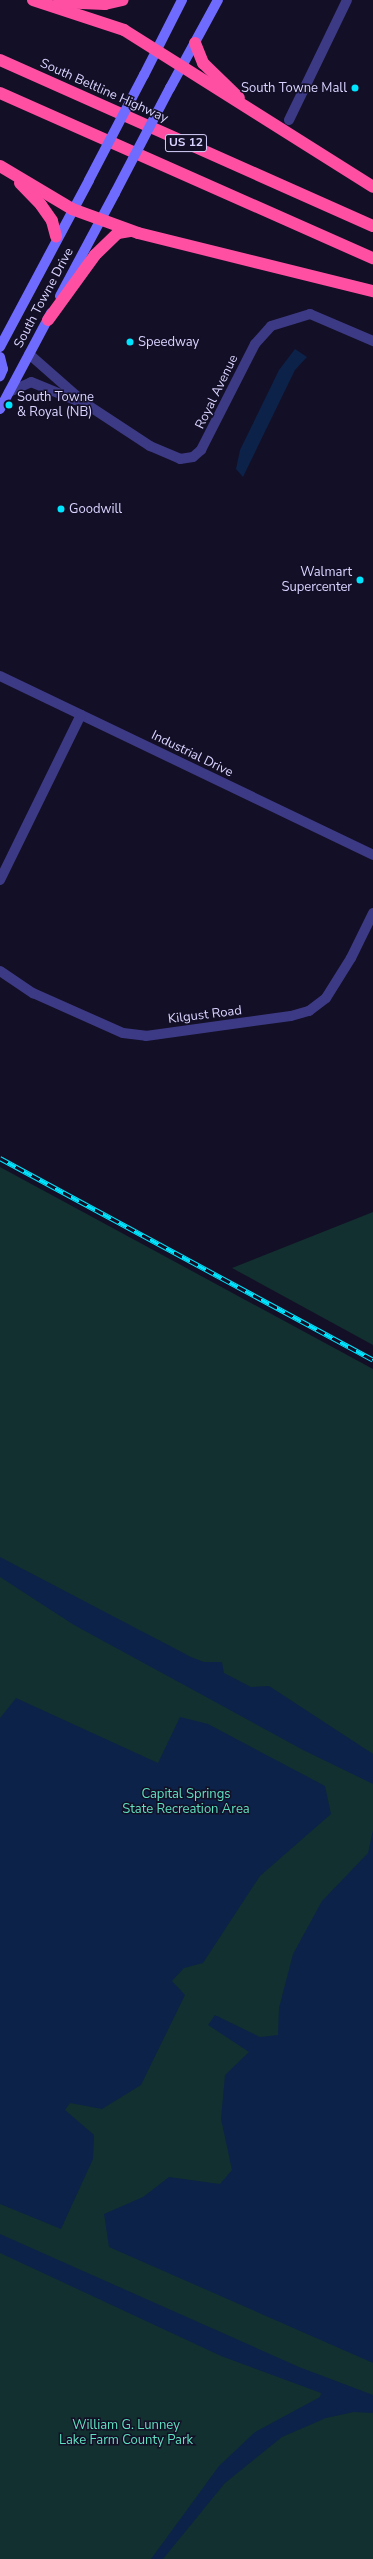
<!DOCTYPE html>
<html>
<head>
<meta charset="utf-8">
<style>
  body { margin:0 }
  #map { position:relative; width:373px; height:2559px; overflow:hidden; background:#130f26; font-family:"Nunito Sans",sans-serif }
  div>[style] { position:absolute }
  .green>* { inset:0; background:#12302f }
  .water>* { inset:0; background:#0c2248 }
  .street>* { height:10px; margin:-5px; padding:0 5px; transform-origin:5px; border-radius:5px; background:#3d3a85 }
  .secondary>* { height:10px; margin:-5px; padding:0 5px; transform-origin:5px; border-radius:5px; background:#6f6bff }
  .highway>* { height:12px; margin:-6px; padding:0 6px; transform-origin:6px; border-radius:6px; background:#ff4fa3 }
  .rail>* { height:4.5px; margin-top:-2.25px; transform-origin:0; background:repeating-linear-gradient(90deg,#130f26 0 9px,#00e5ff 0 18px); box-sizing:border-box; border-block:1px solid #00e5ff }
  .secondary-bridge>* { height:10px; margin:-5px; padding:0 5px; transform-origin:5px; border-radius:5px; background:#6f6bff }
  .dots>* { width:11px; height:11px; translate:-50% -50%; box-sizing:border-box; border:2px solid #130f26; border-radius:50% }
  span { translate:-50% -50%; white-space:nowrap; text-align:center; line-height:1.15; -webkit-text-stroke:3px #130f26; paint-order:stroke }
  .shield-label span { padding:1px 3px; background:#130f26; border:1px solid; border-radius:3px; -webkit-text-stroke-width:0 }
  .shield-label { font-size:12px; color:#d9d4ff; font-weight:700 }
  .poi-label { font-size:13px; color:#d9d4ff }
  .right { translate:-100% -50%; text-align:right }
  .left { translate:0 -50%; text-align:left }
  .street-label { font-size:13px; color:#d9d4ff }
  .park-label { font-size:13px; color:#5fe0c0 }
</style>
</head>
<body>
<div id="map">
  <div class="green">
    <i style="clip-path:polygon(0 1167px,373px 1369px,373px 2559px,0 2559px)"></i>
    <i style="clip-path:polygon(373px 1212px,373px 1345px,232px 1268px)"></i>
  </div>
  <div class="water">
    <i style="clip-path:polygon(295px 349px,307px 357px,295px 370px,243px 477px,236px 469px,240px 450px,279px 370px)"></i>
    <i style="clip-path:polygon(0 1557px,191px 1657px,204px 1662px,222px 1662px,224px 1673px,251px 1687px,269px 1686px,373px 1754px,373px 1784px,303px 1750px,74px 1625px,0 1577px)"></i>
    <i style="clip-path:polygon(16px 1698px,158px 1763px,180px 1717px,208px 1724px,325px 1786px,331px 1814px,260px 1876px,203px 1963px,184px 1968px,172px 1981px,185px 1995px,141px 2085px,102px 2109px,70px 2103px,65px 2110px,94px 2135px,93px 2159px,61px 2229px,0 2204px,0 1718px)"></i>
    <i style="clip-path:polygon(373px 1830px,373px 2363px,109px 2247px,104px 2214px,143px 2197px,169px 2177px,220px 2184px,232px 2170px,221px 2119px,225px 2075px,249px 2052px,208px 2025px,215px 2015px,260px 2037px,278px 2035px,279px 2008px,293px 1954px,322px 1901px,368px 1853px)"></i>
    <i style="clip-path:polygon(0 2234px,299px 2367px,373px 2395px,373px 2413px,354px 2412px,326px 2418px,282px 2437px,225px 2483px,163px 2559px,151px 2559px,219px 2466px,255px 2432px,320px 2397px,321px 2393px,221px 2356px,0 2253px)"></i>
  </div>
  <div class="street">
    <i style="left:289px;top:120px;width:133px;rotate:-64.2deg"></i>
    <i style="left:29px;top:354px;width:76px;rotate:41.3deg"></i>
    <i style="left:86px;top:404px;width:77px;rotate:33.3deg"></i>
    <i style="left:150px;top:446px;width:33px;rotate:23deg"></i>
    <i style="left:180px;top:459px;width:13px;rotate:-9deg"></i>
    <i style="left:193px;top:457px;width:11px;rotate:-41deg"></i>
    <i style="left:201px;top:450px;width:119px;rotate:-63deg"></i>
    <i style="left:255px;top:344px;width:24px;rotate:-48deg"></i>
    <i style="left:271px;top:326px;width:41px;rotate:-17.1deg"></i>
    <i style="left:310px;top:314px;width:69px;rotate:23.2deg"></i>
    <i style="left:9px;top:392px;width:24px;rotate:-24deg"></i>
    <i style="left:31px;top:382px;width:48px;rotate:22.2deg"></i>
    <i style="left:0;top:676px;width:414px;rotate:25.6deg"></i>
    <i style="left:0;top:880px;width:184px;rotate:-63.9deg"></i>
    <i style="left:0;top:971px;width:40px;rotate:34deg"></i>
    <i style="left:33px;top:993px;width:98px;rotate:24deg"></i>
    <i style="left:123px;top:1033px;width:23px;rotate:7deg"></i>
    <i style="left:146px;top:1036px;width:146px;rotate:-7.9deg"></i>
    <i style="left:291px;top:1016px;width:19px;rotate:-16deg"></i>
    <i style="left:309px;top:1011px;width:21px;rotate:-37deg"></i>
    <i style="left:326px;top:998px;width:47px;rotate:-58deg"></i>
    <i style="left:351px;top:958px;width:50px;rotate:-63.9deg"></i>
  </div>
  <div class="secondary">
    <i style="left:144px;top:75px;width:84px;rotate:-63.1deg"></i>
    <i style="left:170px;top:88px;width:100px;rotate:-61.4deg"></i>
    <i style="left:60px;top:296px;width:117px;rotate:-61.9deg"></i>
    <i style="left:0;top:347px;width:189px;rotate:-61.9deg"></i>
    <i style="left:0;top:357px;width:12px;rotate:76deg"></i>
    <i style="left:3px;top:369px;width:8px;rotate:113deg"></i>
    <i style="left:0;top:409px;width:109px;rotate:-62deg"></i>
  </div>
  <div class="highway">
    <i style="left:33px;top:0;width:96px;rotate:18.2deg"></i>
    <i style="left:124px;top:30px;width:294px;rotate:32.2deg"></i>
    <i style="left:59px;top:2px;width:46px;rotate:2.5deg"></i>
    <i style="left:105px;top:4px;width:18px;rotate:-13deg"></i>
    <i style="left:195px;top:43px;width:22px;rotate:68deg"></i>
    <i style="left:203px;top:63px;width:50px;rotate:44.2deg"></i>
    <i style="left:0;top:60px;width:408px;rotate:24deg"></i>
    <i style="left:0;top:93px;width:408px;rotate:23.9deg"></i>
    <i style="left:0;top:166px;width:84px;rotate:30.8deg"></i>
    <i style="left:72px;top:209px;width:70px;rotate:20deg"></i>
    <i style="left:138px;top:233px;width:242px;rotate:13.9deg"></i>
    <i style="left:20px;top:183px;width:30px;rotate:46deg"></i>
    <i style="left:41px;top:205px;width:19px;rotate:55deg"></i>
    <i style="left:52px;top:221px;width:16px;rotate:75deg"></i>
    <i style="left:48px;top:320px;width:80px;rotate:-54.1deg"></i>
    <i style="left:95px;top:255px;width:32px;rotate:-44deg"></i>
    <i style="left:118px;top:233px;width:12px;rotate:-9deg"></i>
  </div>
  <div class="rail">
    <i style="left:0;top:1158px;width:424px;rotate:28.4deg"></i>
  </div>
  <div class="secondary-bridge">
    <i style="left:89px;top:180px;width:119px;rotate:-62.4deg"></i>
    <i style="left:115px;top:193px;width:119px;rotate:-62.4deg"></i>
  </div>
  <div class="dots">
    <i style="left:355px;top:88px;background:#00e5ff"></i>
    <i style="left:130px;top:342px;background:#00e5ff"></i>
    <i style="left:9px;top:405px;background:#00e5ff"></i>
    <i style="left:61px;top:509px;background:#00e5ff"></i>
    <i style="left:360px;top:580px;background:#00e5ff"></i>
  </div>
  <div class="shield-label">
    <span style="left:186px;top:143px">US 12</span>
  </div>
  <div class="poi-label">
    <span class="right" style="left:347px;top:88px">South Towne Mall</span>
    <span class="left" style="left:138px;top:342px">Speedway</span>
    <span class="left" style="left:17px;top:405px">South Towne<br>&amp; Royal (NB)</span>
    <span class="left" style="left:69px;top:509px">Goodwill</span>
    <span class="right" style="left:352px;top:580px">Walmart<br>Supercenter</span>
  </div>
  <div class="street-label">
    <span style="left:104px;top:91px;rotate:24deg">South Beltline Highway</span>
    <span style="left:44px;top:298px;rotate:-62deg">South Towne Drive</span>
    <span style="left:217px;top:392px;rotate:-64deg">Royal Avenue</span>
    <span style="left:192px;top:754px;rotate:26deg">Industrial Drive</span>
    <span style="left:205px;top:1015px;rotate:-7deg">Kilgust Road</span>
  </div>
  <div class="park-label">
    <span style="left:186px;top:1802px">Capital Springs<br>State Recreation Area</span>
    <span style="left:126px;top:2433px">William G. Lunney<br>Lake Farm County Park</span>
  </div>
</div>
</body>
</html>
